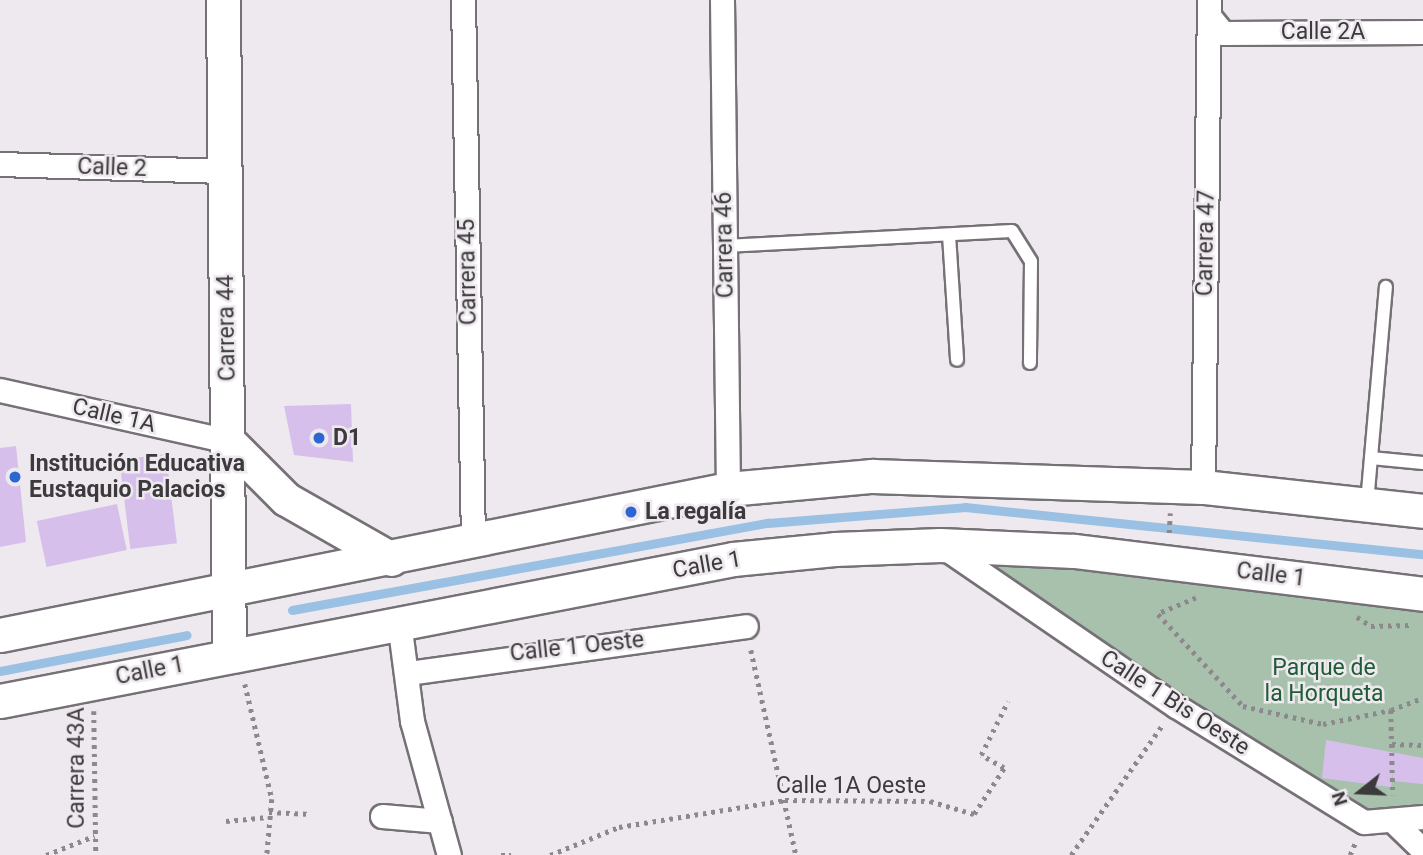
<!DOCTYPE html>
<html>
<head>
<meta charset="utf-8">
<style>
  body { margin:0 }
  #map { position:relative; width:1423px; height:855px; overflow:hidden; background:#eee9ee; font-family:Roboto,sans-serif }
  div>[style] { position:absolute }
  .green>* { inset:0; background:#a8c1ad }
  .stream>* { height:9px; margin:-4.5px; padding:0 4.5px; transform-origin:4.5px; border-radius:4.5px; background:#9ac1e3 }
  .building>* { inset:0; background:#d6c0eb; transform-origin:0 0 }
  .path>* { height:4.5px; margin-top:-2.25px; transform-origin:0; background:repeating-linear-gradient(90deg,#8c898c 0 3.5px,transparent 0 8.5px) }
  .roads { filter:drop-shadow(2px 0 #767176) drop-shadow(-2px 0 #767176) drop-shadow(0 2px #767176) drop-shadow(0 -2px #767176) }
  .lane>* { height:12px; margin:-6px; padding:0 6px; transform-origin:6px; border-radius:6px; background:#fff }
  .street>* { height:23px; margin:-11.5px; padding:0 11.5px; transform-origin:11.5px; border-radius:11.5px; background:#fff }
  .secondary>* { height:33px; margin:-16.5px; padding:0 16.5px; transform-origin:16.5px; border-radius:16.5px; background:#fff }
  .dots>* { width:19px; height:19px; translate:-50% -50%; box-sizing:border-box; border:4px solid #eee9ee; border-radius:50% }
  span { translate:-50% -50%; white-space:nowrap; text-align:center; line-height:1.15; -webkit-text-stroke:5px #eee9ee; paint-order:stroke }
  .street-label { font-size:23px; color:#3c3a3c }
  .poi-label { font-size:23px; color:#3c3a3c; font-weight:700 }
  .left { translate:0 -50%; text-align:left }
  .park-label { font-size:23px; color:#1e5d34 }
  .north { position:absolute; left:1325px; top:757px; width:70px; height:70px; -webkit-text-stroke:5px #eee9ee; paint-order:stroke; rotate:252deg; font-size:19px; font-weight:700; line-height:28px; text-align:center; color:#3c3a3c }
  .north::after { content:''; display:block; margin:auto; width:24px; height:32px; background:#3c3a3c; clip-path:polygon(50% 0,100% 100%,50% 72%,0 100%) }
</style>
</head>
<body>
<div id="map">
  <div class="green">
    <i style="clip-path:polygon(940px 545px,1423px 594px,1423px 817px,1364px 822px)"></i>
  </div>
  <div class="stream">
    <i style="left:292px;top:610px;width:484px;rotate:-10.4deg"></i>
    <i style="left:768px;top:523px;width:198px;rotate:-4.6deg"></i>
    <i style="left:965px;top:507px;width:460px;rotate:5.9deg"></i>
    <i style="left:0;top:671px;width:190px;rotate:-10.9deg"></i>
  </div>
  <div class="building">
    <i style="clip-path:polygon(351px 404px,353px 462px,294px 455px,284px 406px)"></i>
    <i style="clip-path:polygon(16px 446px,26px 542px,0 547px,0 448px)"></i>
    <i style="left:166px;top:454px;width:90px;height:47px;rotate:83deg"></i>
    <i style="left:117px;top:504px;width:47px;height:82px;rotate:78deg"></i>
    <i style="clip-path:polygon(1326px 740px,1423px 758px,1423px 784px,1393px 781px,1393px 771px,1391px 787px,1322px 778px)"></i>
  </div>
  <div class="path">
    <i style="left:1169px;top:533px;width:20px;rotate:-87deg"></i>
    <i style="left:1196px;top:598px;width:41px;rotate:157.2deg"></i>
    <i style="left:1158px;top:614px;width:125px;rotate:47.3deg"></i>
    <i style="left:1243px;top:706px;width:82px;rotate:12.7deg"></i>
    <i style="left:1323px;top:724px;width:69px;rotate:-11.6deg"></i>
    <i style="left:1391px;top:710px;width:85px;rotate:88.7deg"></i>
    <i style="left:1357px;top:617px;width:17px;rotate:33deg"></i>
    <i style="left:1371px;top:626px;width:40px;rotate:-1.4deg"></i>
    <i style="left:751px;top:650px;width:210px;rotate:77.6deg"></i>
    <i style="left:245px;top:684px;width:118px;rotate:76.8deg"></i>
    <i style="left:272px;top:799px;width:56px;rotate:95.1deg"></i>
    <i style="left:1391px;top:710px;width:34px;rotate:-21deg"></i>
    <i style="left:94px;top:711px;width:144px;rotate:89.2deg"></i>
    <i style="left:1392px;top:744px;width:31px;rotate:2deg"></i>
    <i style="left:269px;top:812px;width:42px;rotate:2.7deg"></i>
    <i style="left:226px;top:821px;width:42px;rotate:-5.4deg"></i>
    <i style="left:46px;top:855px;width:52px;rotate:-21.6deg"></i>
    <i style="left:501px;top:855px;width:10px"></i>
    <i style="left:550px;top:855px;width:74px;rotate:-22.1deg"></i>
    <i style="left:619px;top:827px;width:168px;rotate:-9.2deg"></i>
    <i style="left:785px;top:800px;width:145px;rotate:0.4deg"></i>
    <i style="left:930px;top:801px;width:46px;rotate:16.5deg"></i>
    <i style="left:974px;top:814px;width:55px;rotate:-56.9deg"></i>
    <i style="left:1004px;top:768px;width:26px;rotate:-151deg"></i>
    <i style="left:981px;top:755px;width:60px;rotate:-63.4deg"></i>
    <i style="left:1071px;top:855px;width:160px;rotate:-54.9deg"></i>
    <i style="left:1350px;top:855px;width:13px;rotate:-67deg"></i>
  </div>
  <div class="roads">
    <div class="lane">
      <i style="left:949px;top:235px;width:125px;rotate:86.3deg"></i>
      <i style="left:725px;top:246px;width:287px;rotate:-3deg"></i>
      <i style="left:1012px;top:231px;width:36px;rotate:58deg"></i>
      <i style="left:1031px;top:262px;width:101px;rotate:90.6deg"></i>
      <i style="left:1371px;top:458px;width:52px;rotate:5.5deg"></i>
      <i style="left:1367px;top:503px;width:217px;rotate:-85deg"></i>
    </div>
    <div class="street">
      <i style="left:463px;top:0;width:543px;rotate:88.94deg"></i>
      <i style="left:722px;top:0;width:489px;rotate:89.3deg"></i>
      <i style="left:1209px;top:16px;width:22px;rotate:51deg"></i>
      <i style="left:1223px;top:33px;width:200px;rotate:-0.3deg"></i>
      <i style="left:0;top:164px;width:225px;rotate:1.8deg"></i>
      <i style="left:0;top:390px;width:234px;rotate:12.6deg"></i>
      <i style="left:1203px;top:487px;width:487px;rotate:-89.3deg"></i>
      <i style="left:942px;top:546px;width:283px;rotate:34.4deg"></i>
      <i style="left:1176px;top:706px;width:221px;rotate:31.7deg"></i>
      <i style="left:1364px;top:822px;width:59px;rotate:-4.8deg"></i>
      <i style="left:399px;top:622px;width:100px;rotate:82.5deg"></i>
      <i style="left:412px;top:721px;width:139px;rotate:74.6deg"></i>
      <i style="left:408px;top:673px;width:341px;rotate:-7.9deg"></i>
      <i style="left:382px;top:816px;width:58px;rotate:4.9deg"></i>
      <i style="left:1396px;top:824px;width:37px;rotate:44deg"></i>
    </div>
    <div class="secondary">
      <i style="left:223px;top:0;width:656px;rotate:89.48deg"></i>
      <i style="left:228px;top:441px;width:82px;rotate:45deg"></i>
      <i style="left:286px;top:499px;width:121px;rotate:29.7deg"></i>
      <i style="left:0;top:635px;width:742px;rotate:-11.34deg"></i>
      <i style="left:728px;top:489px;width:145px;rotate:-5.2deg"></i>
      <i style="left:872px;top:476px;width:331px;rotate:1.9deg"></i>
      <i style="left:1203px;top:487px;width:221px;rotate:6.2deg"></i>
      <i style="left:0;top:701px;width:747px;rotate:-10.96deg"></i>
      <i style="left:733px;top:559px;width:102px;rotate:-5.6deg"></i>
      <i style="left:835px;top:549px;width:105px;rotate:-2.2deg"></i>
      <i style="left:940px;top:545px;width:134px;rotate:2.6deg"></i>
      <i style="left:1074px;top:551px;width:352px;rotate:7deg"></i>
    </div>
  </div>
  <div class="dots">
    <i style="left:319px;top:438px;background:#2c66d3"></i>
    <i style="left:15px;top:477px;background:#2c66d3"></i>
    <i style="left:631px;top:512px;background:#2c66d3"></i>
  </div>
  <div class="street-label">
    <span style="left:1323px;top:32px">Calle 2A</span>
    <span style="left:112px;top:168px;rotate:2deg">Calle 2</span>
    <span style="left:1206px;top:243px;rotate:-89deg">Carrera 47</span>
    <span style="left:725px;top:245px;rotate:-91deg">Carrera 46</span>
    <span style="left:468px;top:272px;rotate:-91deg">Carrera 45</span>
    <span style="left:227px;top:328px;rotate:-91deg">Carrera 44</span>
    <span style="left:114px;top:416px;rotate:13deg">Calle 1A</span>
    <span style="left:707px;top:565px;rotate:-10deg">Calle 1</span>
    <span style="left:1271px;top:575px;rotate:7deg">Calle 1</span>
    <span style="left:577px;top:647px;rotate:-6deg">Calle 1 Oeste</span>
    <span style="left:150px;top:671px;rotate:-11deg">Calle 1</span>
    <span style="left:1175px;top:703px;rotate:33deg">Calle 1 Bis Oeste</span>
    <span style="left:77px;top:768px;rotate:-90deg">Carrera 43A</span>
    <span style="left:851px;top:786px">Calle 1A Oeste</span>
  </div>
  <div class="poi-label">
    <span class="left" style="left:333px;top:438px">D1</span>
    <span class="left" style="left:29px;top:477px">Institución Educativa<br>Eustaquio Palacios</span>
    <span class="left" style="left:645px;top:512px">La regalía</span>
  </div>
  <div class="park-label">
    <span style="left:1324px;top:681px">Parque de<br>la Horqueta</span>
  </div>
  <div class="north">N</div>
</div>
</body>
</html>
